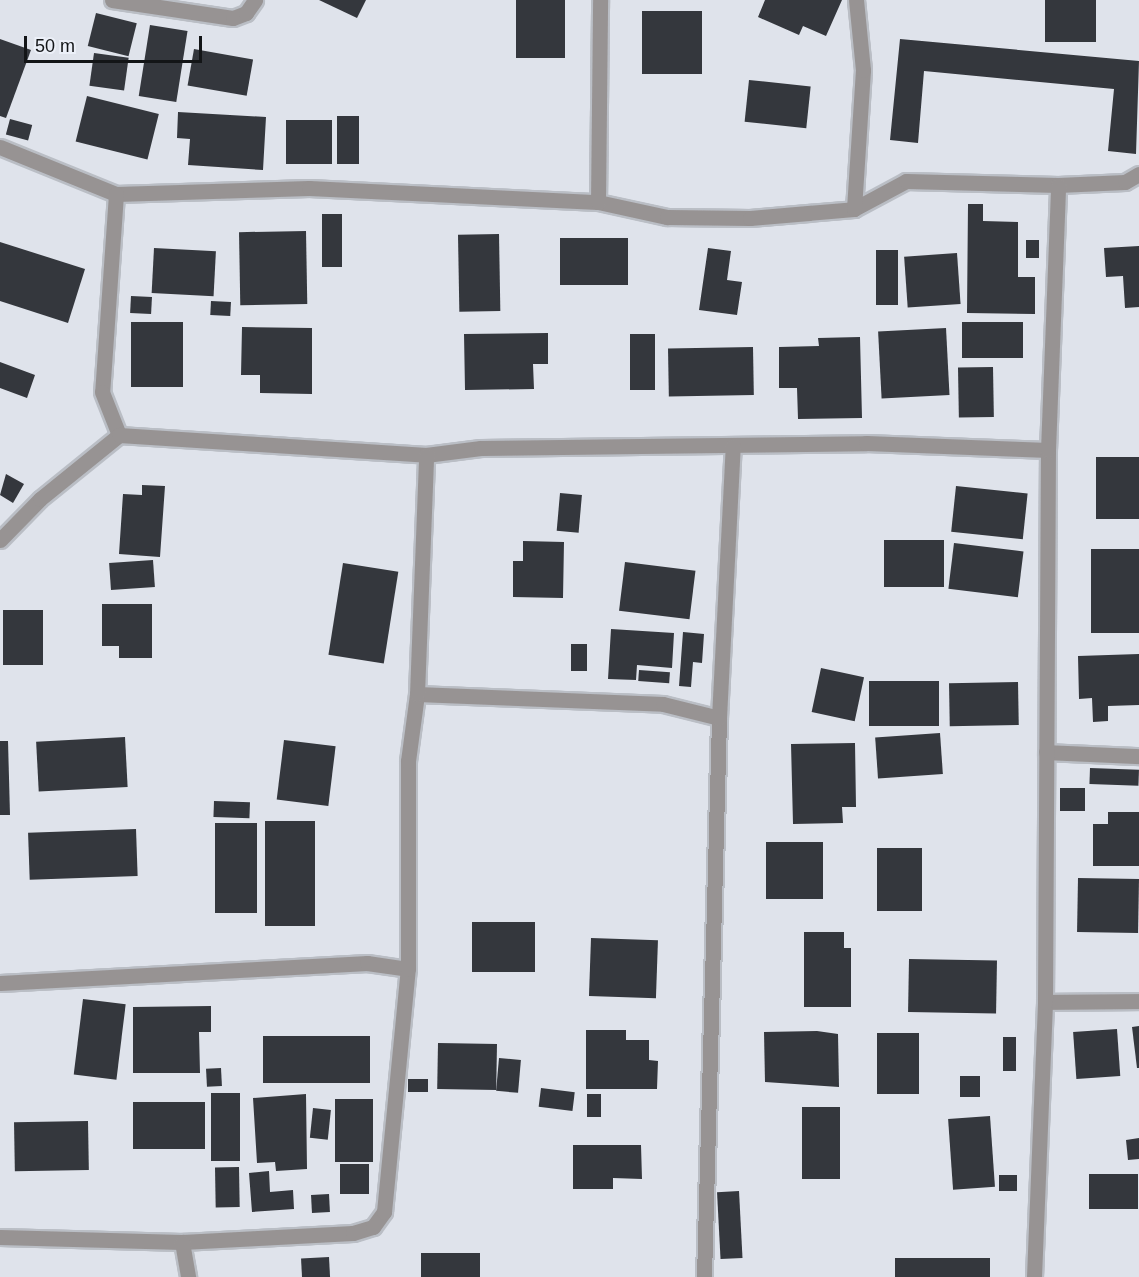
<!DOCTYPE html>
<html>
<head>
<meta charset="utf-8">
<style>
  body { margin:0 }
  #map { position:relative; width:1139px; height:1277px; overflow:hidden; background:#dfe3eb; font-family:Arial,sans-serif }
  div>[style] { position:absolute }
  .building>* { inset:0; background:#34373d; transform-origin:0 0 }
  .roads { filter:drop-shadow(2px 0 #babec5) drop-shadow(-2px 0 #babec5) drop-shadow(0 2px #babec5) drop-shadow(0 -2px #babec5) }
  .street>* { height:15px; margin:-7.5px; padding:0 7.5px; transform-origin:7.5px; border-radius:7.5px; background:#979393 }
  span { translate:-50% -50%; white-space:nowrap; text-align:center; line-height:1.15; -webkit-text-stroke:6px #ecf0f8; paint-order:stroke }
  .scale { position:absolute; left:24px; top:36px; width:178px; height:27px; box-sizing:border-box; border:3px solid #131517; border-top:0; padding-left:8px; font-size:18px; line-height:21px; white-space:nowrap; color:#131517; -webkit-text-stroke:4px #ecf0f8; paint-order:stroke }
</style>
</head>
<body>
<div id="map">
  <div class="building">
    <i style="clip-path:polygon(319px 0,366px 0,357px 18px)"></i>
    <i style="left:516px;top:0;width:49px;height:58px"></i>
    <i style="clip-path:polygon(765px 0,842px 0,826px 36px,803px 26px,799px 35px,758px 17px)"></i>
    <i style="left:1045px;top:0;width:51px;height:42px"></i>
    <i style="left:642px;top:11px;width:60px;height:63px"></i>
    <i style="left:96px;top:13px;width:42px;height:34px;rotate:14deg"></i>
    <i style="left:150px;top:25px;width:38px;height:72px;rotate:9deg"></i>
    <i style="clip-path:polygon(0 39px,31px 50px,6px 118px,0 116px)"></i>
    <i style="clip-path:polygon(900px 39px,1139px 61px,1136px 154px,1108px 151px,1114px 89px,924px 71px,918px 143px,890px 140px)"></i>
    <i style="left:194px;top:49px;width:60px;height:37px;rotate:10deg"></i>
    <i style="left:94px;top:53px;width:35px;height:33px;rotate:8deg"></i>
    <i style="left:749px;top:80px;width:62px;height:42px;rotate:6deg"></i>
    <i style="left:87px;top:96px;width:74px;height:47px;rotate:14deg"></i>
    <i style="clip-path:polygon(178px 112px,266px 117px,263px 170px,188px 165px,190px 139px,177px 138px)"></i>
    <i style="left:337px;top:116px;width:22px;height:48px"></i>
    <i style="left:10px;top:119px;width:23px;height:16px;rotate:15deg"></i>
    <i style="left:286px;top:120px;width:46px;height:44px"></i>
    <i style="clip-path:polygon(968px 204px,983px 204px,983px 221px,1018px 222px,1018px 277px,1035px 277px,1035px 314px,967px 313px)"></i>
    <i style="left:322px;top:214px;width:20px;height:53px"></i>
    <i style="left:306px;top:231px;width:73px;height:67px;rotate:89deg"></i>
    <i style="left:499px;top:234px;width:77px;height:41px;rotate:89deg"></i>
    <i style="left:560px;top:238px;width:68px;height:47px"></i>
    <i style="left:1026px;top:240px;width:13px;height:18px"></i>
    <i style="clip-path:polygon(0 242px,85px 269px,68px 323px,0 301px)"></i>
    <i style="clip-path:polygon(1139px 246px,1139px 307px,1125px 308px,1123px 276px,1106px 277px,1104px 248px)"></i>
    <i style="left:154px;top:248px;width:62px;height:45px;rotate:3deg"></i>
    <i style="clip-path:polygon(708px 248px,731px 251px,727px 280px,742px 282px,737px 315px,699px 310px)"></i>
    <i style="left:876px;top:250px;width:22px;height:55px"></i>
    <i style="left:957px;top:253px;width:51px;height:53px;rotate:86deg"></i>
    <i style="left:131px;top:296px;width:21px;height:17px;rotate:3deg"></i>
    <i style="left:211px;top:301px;width:20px;height:14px;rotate:3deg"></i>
    <i style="left:131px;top:322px;width:52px;height:65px"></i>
    <i style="left:962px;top:322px;width:61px;height:36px"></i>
    <i style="clip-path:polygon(242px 327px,312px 328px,312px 394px,260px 393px,260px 375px,241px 375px)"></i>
    <i style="left:946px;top:328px;width:67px;height:68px;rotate:87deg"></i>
    <i style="clip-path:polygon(548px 333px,548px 364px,533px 364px,534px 389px,465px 390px,464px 334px)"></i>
    <i style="left:630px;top:334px;width:25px;height:56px"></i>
    <i style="clip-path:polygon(860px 337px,862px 418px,798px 419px,797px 388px,779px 388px,779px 347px,819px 346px,818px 338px)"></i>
    <i style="left:753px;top:347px;width:48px;height:85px;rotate:89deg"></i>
    <i style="clip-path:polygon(0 362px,35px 375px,27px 398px,0 388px)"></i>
    <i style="left:993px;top:367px;width:50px;height:35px;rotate:89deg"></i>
    <i style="left:1139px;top:457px;width:62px;height:43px;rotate:90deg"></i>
    <i style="clip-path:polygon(6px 474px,24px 484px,13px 503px,0 495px)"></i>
    <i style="clip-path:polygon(142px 485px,165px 486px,160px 557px,119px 554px,123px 494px,142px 495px)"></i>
    <i style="left:956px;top:486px;width:72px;height:46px;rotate:6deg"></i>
    <i style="left:560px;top:493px;width:22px;height:38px;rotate:5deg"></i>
    <i style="left:884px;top:540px;width:60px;height:47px"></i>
    <i style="clip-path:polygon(523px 541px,564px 542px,563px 598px,513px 597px,513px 561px,523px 561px)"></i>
    <i style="left:954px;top:543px;width:70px;height:46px;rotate:7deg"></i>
    <i style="left:1139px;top:549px;width:84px;height:48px;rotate:90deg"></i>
    <i style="left:153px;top:560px;width:27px;height:44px;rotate:86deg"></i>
    <i style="left:625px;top:562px;width:71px;height:49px;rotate:7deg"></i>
    <i style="left:343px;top:563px;width:56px;height:93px;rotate:9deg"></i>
    <i style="clip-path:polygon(102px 604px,152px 604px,152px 658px,119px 658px,119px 646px,102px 646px)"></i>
    <i style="left:3px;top:610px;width:40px;height:55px"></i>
    <i style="clip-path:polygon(611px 629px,674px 633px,672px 668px,637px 665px,636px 680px,608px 679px)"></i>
    <i style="clip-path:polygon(683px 632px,704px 634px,702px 663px,693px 662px,691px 687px,679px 686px)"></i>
    <i style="left:571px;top:644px;width:16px;height:27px"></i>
    <i style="clip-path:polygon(1139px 654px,1139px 705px,1108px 706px,1108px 721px,1093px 722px,1092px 698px,1079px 699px,1078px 656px)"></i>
    <i style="left:821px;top:668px;width:44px;height:45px;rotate:12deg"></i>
    <i style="left:639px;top:670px;width:31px;height:11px;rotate:4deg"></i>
    <i style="left:939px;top:681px;width:45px;height:70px;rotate:90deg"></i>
    <i style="left:1018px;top:682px;width:43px;height:69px;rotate:89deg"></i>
    <i style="left:940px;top:733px;width:41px;height:65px;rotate:86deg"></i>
    <i style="left:125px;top:737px;width:50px;height:89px;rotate:87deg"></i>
    <i style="left:284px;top:740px;width:52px;height:60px;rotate:7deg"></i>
    <i style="clip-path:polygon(0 741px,8px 741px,10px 815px,0 815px)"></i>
    <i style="clip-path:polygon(855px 743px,856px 807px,842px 807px,843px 823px,793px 824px,791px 744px)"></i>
    <i style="left:1090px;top:768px;width:49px;height:16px;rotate:2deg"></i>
    <i style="left:1060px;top:788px;width:25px;height:23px"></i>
    <i style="left:214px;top:801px;width:36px;height:16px;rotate:2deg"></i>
    <i style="clip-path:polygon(1108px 812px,1139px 812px,1139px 866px,1093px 866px,1093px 824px,1108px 824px)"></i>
    <i style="left:265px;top:821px;width:50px;height:105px"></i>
    <i style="left:215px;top:823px;width:42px;height:90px"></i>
    <i style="left:136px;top:829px;width:47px;height:108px;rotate:88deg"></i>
    <i style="left:766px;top:842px;width:57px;height:57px"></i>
    <i style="left:877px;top:848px;width:45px;height:63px"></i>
    <i style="left:1078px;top:878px;width:61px;height:54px;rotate:1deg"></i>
    <i style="left:472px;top:922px;width:63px;height:50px"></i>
    <i style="clip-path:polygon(804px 932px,844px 932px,844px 948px,851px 948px,851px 1007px,804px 1007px)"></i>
    <i style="left:591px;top:938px;width:67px;height:58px;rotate:2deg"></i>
    <i style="left:909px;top:959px;width:88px;height:53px;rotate:1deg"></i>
    <i style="left:83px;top:999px;width:43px;height:76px;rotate:7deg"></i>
    <i style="clip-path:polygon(211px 1006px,211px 1032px,199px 1032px,200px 1073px,133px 1073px,133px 1007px)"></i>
    <i style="clip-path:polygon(1139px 1026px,1139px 1068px,1137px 1068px,1132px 1027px)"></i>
    <i style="left:1117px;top:1029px;width:47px;height:44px;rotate:86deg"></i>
    <i style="clip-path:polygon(586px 1030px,626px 1030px,626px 1040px,649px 1040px,649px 1060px,658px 1061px,657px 1089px,586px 1089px)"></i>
    <i style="clip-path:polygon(817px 1031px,838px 1034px,839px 1087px,765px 1082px,764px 1032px)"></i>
    <i style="left:877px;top:1033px;width:42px;height:61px"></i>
    <i style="left:370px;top:1036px;width:47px;height:107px;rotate:90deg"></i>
    <i style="left:1003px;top:1037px;width:13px;height:34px"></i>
    <i style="left:438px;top:1043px;width:59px;height:46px;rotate:1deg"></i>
    <i style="left:499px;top:1058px;width:22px;height:33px;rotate:5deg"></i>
    <i style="left:221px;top:1068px;width:18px;height:15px;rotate:87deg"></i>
    <i style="left:960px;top:1076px;width:20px;height:21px"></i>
    <i style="left:408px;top:1079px;width:20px;height:13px"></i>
    <i style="left:541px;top:1088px;width:34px;height:19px;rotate:7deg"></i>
    <i style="left:211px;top:1093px;width:29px;height:68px"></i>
    <i style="clip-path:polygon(306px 1094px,307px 1169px,276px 1171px,275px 1162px,257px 1163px,253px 1098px)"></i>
    <i style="left:587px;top:1094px;width:14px;height:23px"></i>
    <i style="left:335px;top:1099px;width:38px;height:63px"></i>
    <i style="left:133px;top:1102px;width:72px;height:47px"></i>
    <i style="left:840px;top:1107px;width:72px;height:38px;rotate:90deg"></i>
    <i style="left:313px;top:1108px;width:18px;height:30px;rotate:6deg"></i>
    <i style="left:990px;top:1116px;width:71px;height:42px;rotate:86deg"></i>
    <i style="left:88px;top:1121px;width:49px;height:74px;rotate:89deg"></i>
    <i style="clip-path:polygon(1139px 1138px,1139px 1159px,1128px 1160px,1126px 1140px)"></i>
    <i style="clip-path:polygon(573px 1145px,641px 1145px,642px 1179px,613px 1178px,613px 1189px,573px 1189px)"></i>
    <i style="left:340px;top:1164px;width:29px;height:30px"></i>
    <i style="left:239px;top:1167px;width:40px;height:24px;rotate:89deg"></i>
    <i style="clip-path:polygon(269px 1171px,270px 1192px,293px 1190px,294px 1209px,252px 1212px,249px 1173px)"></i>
    <i style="left:1089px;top:1174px;width:49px;height:35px"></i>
    <i style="left:999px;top:1175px;width:18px;height:16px"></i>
    <i style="left:739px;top:1191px;width:67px;height:22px;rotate:87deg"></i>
    <i style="left:329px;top:1194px;width:18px;height:18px;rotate:87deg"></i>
    <i style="left:421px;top:1253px;width:59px;height:24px"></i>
    <i style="left:329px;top:1257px;width:20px;height:28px;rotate:87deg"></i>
    <i style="left:990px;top:1258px;width:19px;height:95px;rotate:90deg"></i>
  </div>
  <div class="roads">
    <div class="street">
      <i style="left:112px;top:0;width:122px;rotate:8.5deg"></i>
      <i style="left:233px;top:18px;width:14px;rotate:-21deg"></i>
      <i style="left:246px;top:13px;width:16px;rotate:-55deg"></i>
      <i style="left:0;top:147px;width:125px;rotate:22.1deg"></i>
      <i style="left:116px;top:194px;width:193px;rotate:-1.8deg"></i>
      <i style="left:309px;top:188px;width:289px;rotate:2.8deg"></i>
      <i style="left:598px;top:202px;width:71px;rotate:12.3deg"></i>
      <i style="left:667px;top:217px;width:83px;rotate:0.7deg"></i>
      <i style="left:750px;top:218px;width:104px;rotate:-4.9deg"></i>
      <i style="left:854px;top:209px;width:59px;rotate:-28.3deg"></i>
      <i style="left:906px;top:181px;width:152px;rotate:1.5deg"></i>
      <i style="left:1058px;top:185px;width:67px;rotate:-2.6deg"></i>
      <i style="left:1125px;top:182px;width:16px;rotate:-30deg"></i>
      <i style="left:116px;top:194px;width:198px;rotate:94deg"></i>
      <i style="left:102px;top:392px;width:46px;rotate:68.4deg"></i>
      <i style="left:598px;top:202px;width:202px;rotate:-89.4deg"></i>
      <i style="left:854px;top:209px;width:139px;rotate:-86.3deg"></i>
      <i style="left:863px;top:70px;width:70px;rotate:-95.7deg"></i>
      <i style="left:0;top:540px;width:57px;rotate:-45.7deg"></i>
      <i style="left:40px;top:499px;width:102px;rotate:-39deg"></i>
      <i style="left:119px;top:435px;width:308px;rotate:3.7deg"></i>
      <i style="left:426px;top:455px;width:55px;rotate:-7.3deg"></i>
      <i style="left:481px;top:448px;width:385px;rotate:-0.7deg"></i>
      <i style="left:866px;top:443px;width:182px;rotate:2.2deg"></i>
      <i style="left:417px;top:694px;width:246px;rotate:2.3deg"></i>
      <i style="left:663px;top:704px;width:58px;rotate:14deg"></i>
      <i style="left:1046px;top:752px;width:93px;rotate:2.5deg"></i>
      <i style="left:0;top:983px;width:368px;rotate:-3.1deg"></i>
      <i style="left:367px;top:963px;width:41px;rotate:8.3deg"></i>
      <i style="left:1045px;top:1002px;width:94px;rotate:-0.6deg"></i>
      <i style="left:0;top:1237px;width:182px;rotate:1.6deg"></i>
      <i style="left:182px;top:1242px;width:171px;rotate:-3deg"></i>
      <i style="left:353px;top:1233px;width:21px;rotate:-17deg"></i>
      <i style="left:373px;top:1227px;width:19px;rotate:-54deg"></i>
      <i style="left:384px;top:1212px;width:244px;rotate:-84.4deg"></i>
      <i style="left:408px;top:969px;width:208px;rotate:-90deg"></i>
      <i style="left:408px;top:761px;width:68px;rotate:-82.3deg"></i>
      <i style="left:417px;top:694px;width:239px;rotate:-87.8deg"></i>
      <i style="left:182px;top:1242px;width:36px;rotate:80deg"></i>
      <i style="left:704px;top:1277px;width:559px;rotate:-88.46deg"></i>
      <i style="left:719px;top:718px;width:272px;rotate:-87.1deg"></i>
      <i style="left:1034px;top:1277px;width:275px;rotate:-87.7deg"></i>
      <i style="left:1045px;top:1002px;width:552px;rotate:-89.69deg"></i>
      <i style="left:1048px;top:450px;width:265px;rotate:-87.8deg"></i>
    </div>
  </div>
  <div class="scale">50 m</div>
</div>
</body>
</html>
